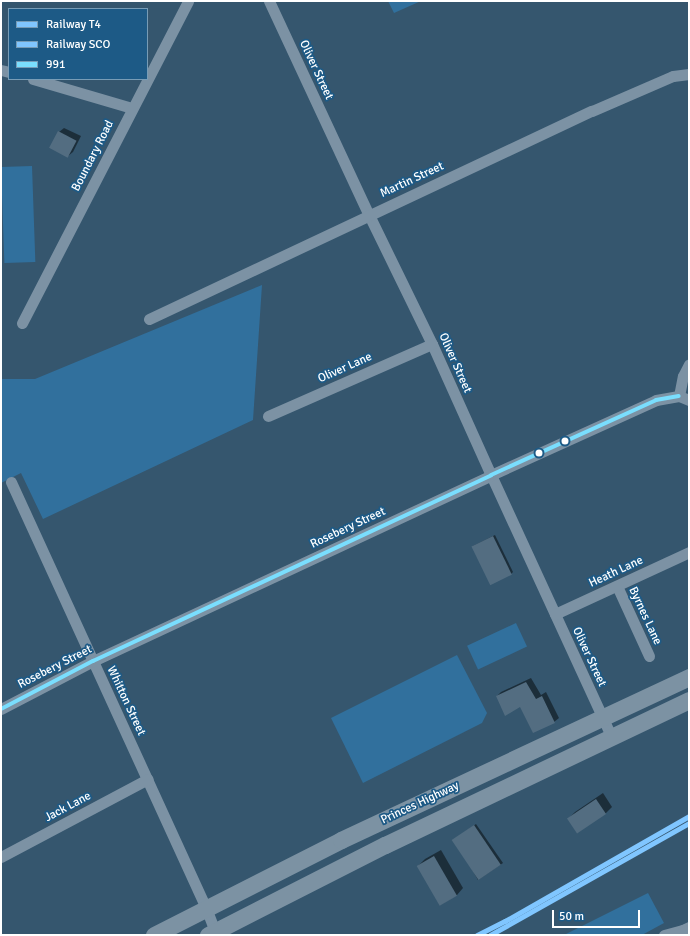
<!DOCTYPE html>
<html>
<head>
<meta charset="utf-8">
<style>
  body { margin:0 }
  #map { position:relative; width:690px; height:936px; overflow:hidden; background:#35566e; font-family:Signika,sans-serif }
  div>[style] { position:absolute }
  .green>* { inset:0; background:#31709d; transform-origin:0 0 }
  .shadow>* { inset:0; background:#0007 }
  .building>* { inset:0; background:#536d81; transform-origin:0 0 }
  .minor>* { height:11px; margin:-5.5px; padding:0 5.5px; transform-origin:5.5px; border-radius:5.5px; background:#7c92a4 }
  .highway>* { height:17px; margin:-8.5px; padding:0 8.5px; transform-origin:8.5px; border-radius:8.5px; background:#7c92a3 }
  .bus-1>* { height:4px; margin:-2px; padding:0 2px; transform-origin:2px; border-radius:2px; background:#7adefe }
  .rail-1>* { height:5px; margin:-2.5px; padding:0 2.5px; transform-origin:2.5px; border-radius:2.5px; background:#80c6ff }
  .rail-2>* { height:5px; margin:-2.5px; padding:0 2.5px; transform-origin:2.5px; border-radius:2.5px; background:#80c6ff }
  .dots>* { width:11px; height:11px; translate:-50% -50%; box-sizing:border-box; border:2px solid #1d5a86; border-radius:50% }
  span { translate:-50% -50%; white-space:nowrap; text-align:center; line-height:1.15; -webkit-text-stroke:3.5px #1d5a86; paint-order:stroke }
  .street-label { font-size:12px; color:#fff }
  .frame { position:absolute; inset:0; border:2px solid #fff; pointer-events:none }
  .legend { position:absolute; left:8px; top:8px; width:140px; height:72px; box-sizing:border-box; background:#1d5a86; border:1px solid #779cb6; margin:0; padding:5px 7px; list-style:none; font-size:12px; color:#fff }
  .legend li { display:flex; align-items:center; gap:8px; height:20px }
  .legend b { width:20px; border:1px solid #779cb6 }
  .scale { position:absolute; left:552px; top:910px; width:88px; height:18px; box-sizing:border-box; border:2px solid #fff; border-top:0; padding-left:5px; font-size:12px; line-height:14px; white-space:nowrap; color:#fff; -webkit-text-stroke:3px #1d5a86; paint-order:stroke }
</style>
</head>
<body>
<div id="map">
  <div class="green">
    <i style="clip-path:polygon(388px 1px,421px 1px,394px 13px)"></i>
    <i style="left:32px;top:166px;width:96px;height:31px;rotate:88deg"></i>
    <i style="clip-path:polygon(262px 285px,253px 420px,43px 519px,21px 473px,1px 483px,1px 379px,35px 379px)"></i>
    <i style="left:516px;top:623px;width:26px;height:54px;rotate:65deg"></i>
    <i style="clip-path:polygon(457px 655px,487px 713px,482px 723px,363px 783px,331px 718px)"></i>
    <i style="clip-path:polygon(648px 893px,664px 923px,642px 935px,564px 935px)"></i>
  </div>
  <div class="shadow">
    <i style="clip-path:polygon(64px 128px,81px 136px,73px 152px,68px 156px,59px 132px)"></i>
    <i style="clip-path:polygon(495px 535px,513px 572px,511px 574px,473px 546px)"></i>
    <i style="clip-path:polygon(531px 678px,541px 695px,546px 692px,559px 718px,554px 722px,521px 705px,497px 696px,501px 692px)"></i>
    <i style="clip-path:polygon(603px 793px,612px 807px,606px 813px,578px 832px,569px 818px,575px 812px)"></i>
    <i style="clip-path:polygon(476px 824px,503px 863px,478px 880px,455px 839px)"></i>
    <i style="clip-path:polygon(441px 850px,463px 888px,457px 895px,440px 905px,418px 866px,425px 859px)"></i>
  </div>
  <div class="building">
    <i style="left:58px;top:131px;width:21px;height:19px;rotate:28deg"></i>
    <i style="left:493px;top:536px;width:43px;height:24px;rotate:64deg"></i>
    <i style="clip-path:polygon(526px 682px,536px 699px,542px 696px,555px 723px,533px 733px,520px 707px,505px 716px,496px 696px)"></i>
    <i style="left:596px;top:799px;width:18px;height:35px;rotate:56deg"></i>
    <i style="left:474px;top:825px;width:48px;height:27px;rotate:56deg"></i>
    <i style="left:434px;top:856px;width:46px;height:20px;rotate:60deg"></i>
  </div>
  <div class="minor">
    <i style="left:269px;top:1px;width:236px;rotate:65deg"></i>
    <i style="left:369px;top:215px;width:144px;rotate:64deg"></i>
    <i style="left:432px;top:344px;width:144px;rotate:65.8deg"></i>
    <i style="left:491px;top:475px;width:289px;rotate:65.3deg"></i>
    <i style="left:1px;top:70px;width:8px;rotate:14deg"></i>
    <i style="left:33px;top:79px;width:103px;rotate:16.3deg"></i>
    <i style="left:149px;top:319px;width:489px;rotate:-25.2deg"></i>
    <i style="left:592px;top:111px;width:88px;rotate:-23.4deg"></i>
    <i style="left:673px;top:76px;width:16px;rotate:-7deg"></i>
    <i style="left:22px;top:323px;width:362px;rotate:-62.7deg"></i>
    <i style="left:679px;top:396px;width:20px;rotate:-79deg"></i>
    <i style="left:683px;top:376px;width:13px;rotate:-63deg"></i>
    <i style="left:268px;top:416px;width:179px;rotate:-23.7deg"></i>
    <i style="left:11px;top:482px;width:469px;rotate:65.4deg"></i>
    <i style="left:206px;top:908px;width:25px;rotate:69deg"></i>
    <i style="left:617px;top:586px;width:77px;rotate:65.4deg"></i>
    <i style="left:555px;top:614px;width:148px;rotate:-24.8deg"></i>
    <i style="left:1px;top:709px;width:104px;rotate:-27.6deg"></i>
    <i style="left:93px;top:661px;width:439px;rotate:-25deg"></i>
    <i style="left:491px;top:475px;width:181px;rotate:-24.4deg"></i>
    <i style="left:656px;top:400px;width:23px;rotate:-10deg"></i>
    <i style="left:679px;top:396px;width:11px;rotate:22deg"></i>
    <i style="left:1px;top:857px;width:166px;rotate:-28deg"></i>
    <i style="left:664px;top:935px;width:20px;rotate:-15deg"></i>
    <i style="left:683px;top:930px;width:7px;rotate:-27deg"></i>
  </div>
  <div class="highway">
    <i style="left:154px;top:935px;width:210px;rotate:-26.9deg"></i>
    <i style="left:341px;top:840px;width:384px;rotate:-25.1deg"></i>
    <i style="left:208px;top:935px;width:199px;rotate:-27deg"></i>
    <i style="left:385px;top:845px;width:337px;rotate:-25.5deg"></i>
  </div>
  <div class="bus-1">
    <i style="left:1px;top:709px;width:104px;rotate:-27.6deg"></i>
    <i style="left:93px;top:661px;width:439px;rotate:-25deg"></i>
    <i style="left:491px;top:475px;width:181px;rotate:-24.4deg"></i>
    <i style="left:656px;top:400px;width:23px;rotate:-10deg"></i>
  </div>
  <div class="rail-1">
    <i style="left:477px;top:935px;width:31px;rotate:-27deg"></i>
    <i style="left:505px;top:921px;width:212px;rotate:-29.7deg"></i>
  </div>
  <div class="rail-2">
    <i style="left:490px;top:935px;width:228px;rotate:-29.4deg"></i>
  </div>
  <div class="dots">
    <i style="left:565px;top:441px;background:#fff"></i>
    <i style="left:539px;top:453px;background:#fff"></i>
  </div>
  <div class="street-label">
    <span style="left:316px;top:70px;rotate:65deg">Oliver Street</span>
    <span style="left:93px;top:156px;rotate:-63deg">Boundary Road</span>
    <span style="left:412px;top:180px;rotate:-25deg">Martin Street</span>
    <span style="left:455px;top:363px;rotate:66deg">Oliver Street</span>
    <span style="left:345px;top:368px;rotate:-24deg">Oliver Lane</span>
    <span style="left:348px;top:528px;rotate:-25deg">Rosebery Street</span>
    <span style="left:616px;top:572px;rotate:-25deg">Heath Lane</span>
    <span style="left:645px;top:616px;rotate:65deg">Byrnes Lane</span>
    <span style="left:589px;top:657px;rotate:65deg">Oliver Street</span>
    <span style="left:55px;top:667px;rotate:-27deg">Rosebery Street</span>
    <span style="left:126px;top:701px;rotate:65deg">Whitton Street</span>
    <span style="left:420px;top:803px;rotate:-25deg">Princes Highway</span>
    <span style="left:68px;top:807px;rotate:-28deg">Jack Lane</span>
  </div>
  <div class="frame"></div>
  <ul class="legend">
  <li><b style="height:5px;background:#80c6ff"></b>Railway T4</li>
  <li><b style="height:5px;background:#80c6ff"></b>Railway SCO</li>
  <li><b style="height:5px;background:#7adefe"></b>991</li>
  </ul>
  <div class="scale">50 m</div>
</div>
</body>
</html>
